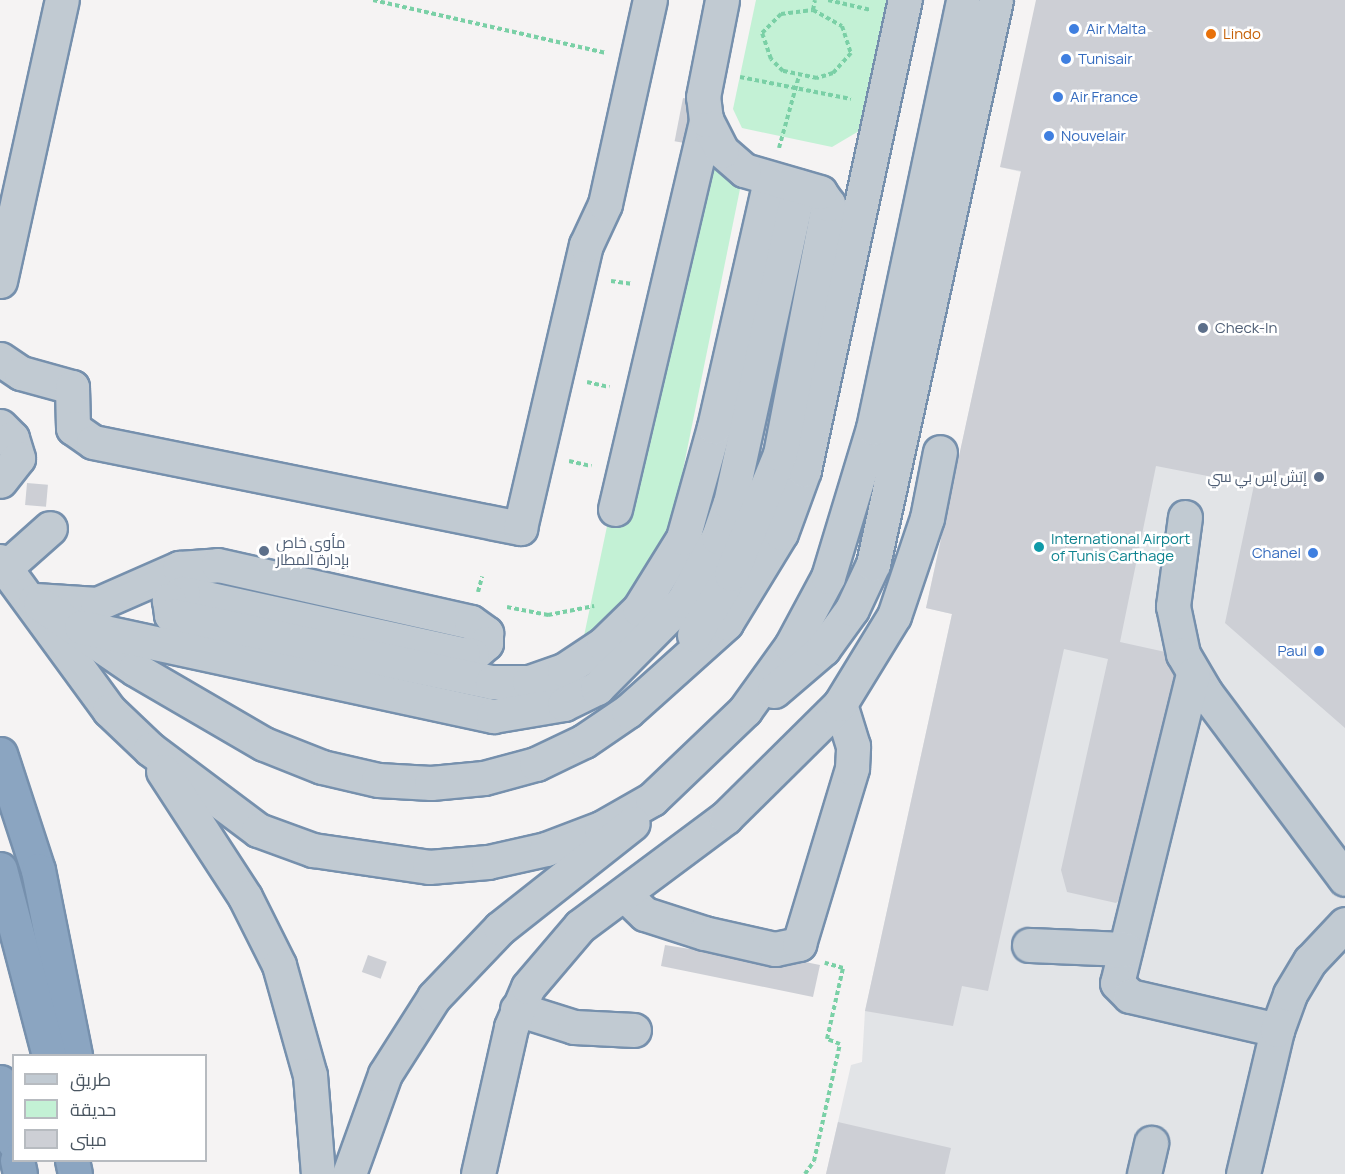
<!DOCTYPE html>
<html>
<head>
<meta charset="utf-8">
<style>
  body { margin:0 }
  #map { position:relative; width:1345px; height:1174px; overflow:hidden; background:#f5f3f3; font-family:Manrope,Cairo,sans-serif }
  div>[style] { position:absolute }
  .airport>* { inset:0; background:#e2e4e7 }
  .green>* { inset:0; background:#c3f1d5 }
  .building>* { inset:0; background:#cdcfd5; transform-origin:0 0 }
  .path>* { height:4px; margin-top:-2px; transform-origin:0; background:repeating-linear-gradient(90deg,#7ad0a6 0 4.5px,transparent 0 7.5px) }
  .roads { filter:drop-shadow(2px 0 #7690ad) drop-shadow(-2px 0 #7690ad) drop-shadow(0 2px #7690ad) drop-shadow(0 -2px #7690ad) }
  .minor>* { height:33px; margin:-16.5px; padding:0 16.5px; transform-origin:16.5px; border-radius:16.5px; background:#c1cad2 }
  .highway>* { height:33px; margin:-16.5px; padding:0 16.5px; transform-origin:16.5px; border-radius:16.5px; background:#8ba5c1 }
  .dots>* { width:16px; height:16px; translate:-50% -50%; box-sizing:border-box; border:3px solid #fff; border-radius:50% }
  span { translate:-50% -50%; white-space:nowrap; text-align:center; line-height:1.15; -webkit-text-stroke:5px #fff; paint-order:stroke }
  .shop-label { font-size:15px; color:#366cbe }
  .left { translate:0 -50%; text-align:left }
  .right { translate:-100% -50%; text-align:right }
  .food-label { font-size:15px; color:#c56008 }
  .service-label { font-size:15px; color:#4e5e75 }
  .culture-label { font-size:15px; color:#0d838f }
  .legend { position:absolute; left:12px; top:1054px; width:195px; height:108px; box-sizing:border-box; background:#fff; border:2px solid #b7bbc0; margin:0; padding:8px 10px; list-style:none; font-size:18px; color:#4a5661 }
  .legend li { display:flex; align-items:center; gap:12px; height:30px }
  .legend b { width:30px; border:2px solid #b7bbc0 }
</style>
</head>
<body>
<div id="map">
  <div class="airport">
    <i style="clip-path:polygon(1345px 0,1345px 1174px,826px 1174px,851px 1065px,862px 1062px,865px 1011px,952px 614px,926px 608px,1021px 172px,1000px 167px)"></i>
  </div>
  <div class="green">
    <i style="clip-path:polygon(756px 0,887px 0,859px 131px,832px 147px,742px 128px,733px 109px)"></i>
    <i style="clip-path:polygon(691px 126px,741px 184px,671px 529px,646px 589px,580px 655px)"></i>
  </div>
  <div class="building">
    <i style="clip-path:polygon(1036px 0,1345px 0,1345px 728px,1225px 623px,1254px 485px,1156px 466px,1120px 642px,1170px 653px,1181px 672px,1137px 884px,1116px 903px,1067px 892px,1061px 870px,1108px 659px,1064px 649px,988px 991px,962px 986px,953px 1026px,865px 1011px,952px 614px,926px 608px,1021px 171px,1000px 167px)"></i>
    <i style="left:683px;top:98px;width:10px;height:44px;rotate:11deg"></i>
    <i style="left:27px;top:483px;width:21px;height:22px;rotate:5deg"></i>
    <i style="clip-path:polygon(692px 939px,820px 965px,813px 997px,661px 966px,665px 945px,690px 949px)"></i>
    <i style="left:368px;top:955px;width:20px;height:18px;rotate:20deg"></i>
    <i style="clip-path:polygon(838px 1122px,951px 1148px,945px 1174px,826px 1174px)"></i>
  </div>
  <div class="path">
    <i style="left:373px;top:0;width:239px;rotate:12.8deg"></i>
    <i style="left:828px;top:0;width:44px;rotate:13.1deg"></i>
    <i style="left:813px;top:10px;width:33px;rotate:29deg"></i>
    <i style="left:842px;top:26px;width:28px;rotate:72deg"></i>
    <i style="left:851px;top:53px;width:27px;rotate:132deg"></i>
    <i style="left:833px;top:73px;width:17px;rotate:163deg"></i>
    <i style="left:817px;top:78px;width:35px;rotate:-168deg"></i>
    <i style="left:783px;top:71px;width:17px;rotate:-135deg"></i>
    <i style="left:771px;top:59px;width:28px;rotate:-109deg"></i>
    <i style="left:762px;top:33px;width:27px;rotate:-45deg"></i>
    <i style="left:781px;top:14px;width:32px;rotate:-7deg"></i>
    <i style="left:813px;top:10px;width:10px;rotate:-79deg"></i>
    <i style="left:740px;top:77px;width:113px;rotate:11.2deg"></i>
    <i style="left:779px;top:148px;width:75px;rotate:-74.5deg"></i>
    <i style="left:611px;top:281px;width:22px;rotate:8deg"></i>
    <i style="left:587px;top:382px;width:23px;rotate:13deg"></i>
    <i style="left:569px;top:461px;width:23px;rotate:13deg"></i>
    <i style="left:478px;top:592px;width:16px;rotate:-75deg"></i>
    <i style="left:507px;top:607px;width:42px;rotate:11deg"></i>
    <i style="left:548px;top:615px;width:47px;rotate:-11.1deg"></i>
    <i style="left:805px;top:1174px;width:16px;rotate:-55deg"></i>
    <i style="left:814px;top:1161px;width:120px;rotate:-77.5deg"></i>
    <i style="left:840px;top:1044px;width:14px;rotate:-159deg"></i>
    <i style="left:827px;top:1039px;width:73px;rotate:-77.3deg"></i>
    <i style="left:843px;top:968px;width:19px;rotate:-164deg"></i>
  </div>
  <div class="roads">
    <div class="minor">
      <i style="left:0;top:281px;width:288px;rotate:-77.6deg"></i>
      <i style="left:0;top:359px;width:25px;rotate:34deg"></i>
      <i style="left:21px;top:373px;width:53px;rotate:15.4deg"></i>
      <i style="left:72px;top:387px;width:41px;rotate:88.6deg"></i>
      <i style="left:73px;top:428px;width:24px;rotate:35deg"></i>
      <i style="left:93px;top:442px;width:436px;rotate:11.4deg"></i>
      <i style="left:520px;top:528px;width:291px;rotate:-76.9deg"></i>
      <i style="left:586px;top:245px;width:45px;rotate:-65.1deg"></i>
      <i style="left:605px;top:204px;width:209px;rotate:-77.6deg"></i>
      <i style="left:0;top:426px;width:17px;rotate:45deg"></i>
      <i style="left:12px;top:438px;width:21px;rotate:73deg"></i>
      <i style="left:18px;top:458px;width:29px;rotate:128deg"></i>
      <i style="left:615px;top:509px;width:400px;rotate:-76.8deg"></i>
      <i style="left:1185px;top:517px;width:90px;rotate:97.7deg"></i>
      <i style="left:1173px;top:606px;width:49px;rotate:78.2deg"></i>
      <i style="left:1183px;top:654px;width:45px;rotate:59.5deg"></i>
      <i style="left:1206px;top:693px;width:232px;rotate:53.2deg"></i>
      <i style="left:0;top:561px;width:185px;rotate:53.8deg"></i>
      <i style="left:109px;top:710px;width:57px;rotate:43.6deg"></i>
      <i style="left:150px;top:749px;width:135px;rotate:36.9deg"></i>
      <i style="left:258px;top:830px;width:59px;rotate:20deg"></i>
      <i style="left:313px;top:850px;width:117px;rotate:8.3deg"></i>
      <i style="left:429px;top:867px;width:59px;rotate:-4.8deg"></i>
      <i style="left:488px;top:862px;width:59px;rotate:-12.6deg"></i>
      <i style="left:546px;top:849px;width:59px;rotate:-20.9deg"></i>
      <i style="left:601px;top:828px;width:59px;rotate:-29.6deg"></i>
      <i style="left:652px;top:799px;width:129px;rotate:-43.7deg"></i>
      <i style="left:745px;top:710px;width:79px;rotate:-54.3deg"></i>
      <i style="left:791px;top:646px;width:78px;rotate:-61.8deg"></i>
      <i style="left:828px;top:577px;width:156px;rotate:-73.2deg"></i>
      <i style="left:873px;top:428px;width:437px;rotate:-78.1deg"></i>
      <i style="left:5px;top:568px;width:60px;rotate:-41.6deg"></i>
      <i style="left:35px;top:600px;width:62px;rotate:3.7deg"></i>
      <i style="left:97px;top:604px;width:90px;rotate:-23.7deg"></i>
      <i style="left:179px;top:568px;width:39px;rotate:-4deg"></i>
      <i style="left:218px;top:565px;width:259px;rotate:12.7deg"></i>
      <i style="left:471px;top:622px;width:19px;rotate:36deg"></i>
      <i style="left:486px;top:633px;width:10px;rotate:90deg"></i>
      <i style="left:486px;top:643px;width:18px;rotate:139deg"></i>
      <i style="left:472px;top:655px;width:9px;rotate:-174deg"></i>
      <i style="left:463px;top:654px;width:287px;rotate:-167.7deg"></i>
      <i style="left:183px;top:593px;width:16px;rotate:153deg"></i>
      <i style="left:169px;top:600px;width:15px;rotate:82deg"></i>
      <i style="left:171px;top:615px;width:328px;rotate:11.8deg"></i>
      <i style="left:492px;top:682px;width:37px"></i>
      <i style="left:529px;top:682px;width:37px;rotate:-19deg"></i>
      <i style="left:564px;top:670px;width:47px;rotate:-33.7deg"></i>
      <i style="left:603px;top:644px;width:50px;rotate:-44.2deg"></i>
      <i style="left:639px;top:609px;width:84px;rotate:-58.2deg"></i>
      <i style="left:683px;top:538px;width:115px;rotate:-74.4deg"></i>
      <i style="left:714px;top:427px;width:253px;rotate:-77.2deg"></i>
      <i style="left:40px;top:604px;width:115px;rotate:34.4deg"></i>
      <i style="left:135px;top:669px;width:149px;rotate:30.2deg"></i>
      <i style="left:264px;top:744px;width:62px;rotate:21.6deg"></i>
      <i style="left:322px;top:767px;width:57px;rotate:13.1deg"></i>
      <i style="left:378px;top:780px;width:53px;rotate:3.2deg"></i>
      <i style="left:431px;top:783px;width:53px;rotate:-5.4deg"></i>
      <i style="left:484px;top:778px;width:54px;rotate:-15.1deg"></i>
      <i style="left:536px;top:764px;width:53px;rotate:-25.6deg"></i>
      <i style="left:584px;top:741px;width:53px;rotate:-34.3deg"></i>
      <i style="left:628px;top:711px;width:132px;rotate:-41.9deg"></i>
      <i style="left:726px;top:623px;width:105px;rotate:-58.6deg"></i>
      <i style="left:781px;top:533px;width:67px;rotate:-69.9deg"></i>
      <i style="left:804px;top:470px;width:481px;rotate:-77.9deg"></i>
      <i style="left:81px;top:627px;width:422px;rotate:12.2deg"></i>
      <i style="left:493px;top:716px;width:72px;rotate:-9.6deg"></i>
      <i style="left:564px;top:704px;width:37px;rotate:-26deg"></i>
      <i style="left:597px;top:688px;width:122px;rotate:-45.3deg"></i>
      <i style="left:683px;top:601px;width:73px;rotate:-61.3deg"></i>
      <i style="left:718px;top:537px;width:36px;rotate:-71deg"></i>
      <i style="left:730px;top:503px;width:324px;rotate:-77.7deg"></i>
      <i style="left:694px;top:635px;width:71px;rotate:-58.8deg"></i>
      <i style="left:731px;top:574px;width:130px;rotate:-67.8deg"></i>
      <i style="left:780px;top:454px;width:255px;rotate:-79.1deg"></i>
      <i style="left:828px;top:204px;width:14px;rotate:-124deg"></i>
      <i style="left:820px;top:192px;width:79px;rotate:-163.9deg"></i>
      <i style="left:744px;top:170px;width:29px;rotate:-139deg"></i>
      <i style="left:722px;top:151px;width:35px;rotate:-117deg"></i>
      <i style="left:706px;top:120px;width:23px;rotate:-97deg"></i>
      <i style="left:703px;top:97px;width:99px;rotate:-78.9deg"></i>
      <i style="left:1193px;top:674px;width:318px;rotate:103.8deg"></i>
      <i style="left:1117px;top:983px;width:18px;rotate:45deg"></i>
      <i style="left:1130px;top:996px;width:151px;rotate:13deg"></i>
      <i style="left:774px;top:691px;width:65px;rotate:-40.6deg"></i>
      <i style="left:823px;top:649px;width:49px;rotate:-54.1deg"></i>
      <i style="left:852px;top:609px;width:50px;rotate:-65deg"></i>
      <i style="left:873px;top:564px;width:577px;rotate:-77.7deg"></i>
      <i style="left:163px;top:771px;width:150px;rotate:56.9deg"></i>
      <i style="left:245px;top:897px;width:76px;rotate:63.4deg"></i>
      <i style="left:279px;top:965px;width:114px;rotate:74.3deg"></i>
      <i style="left:310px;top:1075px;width:99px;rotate:85.4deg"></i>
      <i style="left:624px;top:894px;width:29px;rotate:44deg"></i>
      <i style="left:645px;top:914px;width:62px;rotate:17.9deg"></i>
      <i style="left:704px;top:933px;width:73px;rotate:12.7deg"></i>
      <i style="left:775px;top:949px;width:25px;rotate:-12deg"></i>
      <i style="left:799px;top:944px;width:184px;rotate:-73.2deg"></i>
      <i style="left:852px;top:768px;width:22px;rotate:-87deg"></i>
      <i style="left:853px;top:746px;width:44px;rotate:-107.2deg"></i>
      <i style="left:1029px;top:945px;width:96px;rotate:2.4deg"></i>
      <i style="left:517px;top:1009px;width:60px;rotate:17.5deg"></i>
      <i style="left:574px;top:1027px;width:60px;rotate:2.9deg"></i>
      <i style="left:349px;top:1174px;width:106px;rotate:-70.2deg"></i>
      <i style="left:385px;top:1074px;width:91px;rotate:-57.5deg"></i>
      <i style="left:434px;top:997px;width:95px;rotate:-46.3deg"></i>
      <i style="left:500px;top:928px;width:169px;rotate:-38.3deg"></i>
      <i style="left:478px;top:1174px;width:151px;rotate:-77.3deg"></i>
      <i style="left:511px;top:1027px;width:43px;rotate:-67deg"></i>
      <i style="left:528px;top:987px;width:80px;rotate:-49.6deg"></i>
      <i style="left:580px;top:926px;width:182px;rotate:-36.7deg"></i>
      <i style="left:726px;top:817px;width:161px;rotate:-44.7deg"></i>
      <i style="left:840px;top:704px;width:103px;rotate:-58.5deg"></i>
      <i style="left:894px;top:616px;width:103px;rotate:-71.4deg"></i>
      <i style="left:927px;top:518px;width:67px;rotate:-78.9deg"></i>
      <i style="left:1144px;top:1174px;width:32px;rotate:-77deg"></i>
      <i style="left:1243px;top:1174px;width:148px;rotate:-76.7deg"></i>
      <i style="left:1277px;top:1030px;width:38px;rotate:-70deg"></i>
      <i style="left:1290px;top:994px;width:39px;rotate:-59deg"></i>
      <i style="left:1310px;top:961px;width:51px;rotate:-46.6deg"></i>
    </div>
    <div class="highway">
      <i style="left:0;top:754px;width:122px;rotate:71.9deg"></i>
      <i style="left:38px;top:870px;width:190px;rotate:78.7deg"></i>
      <i style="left:0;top:869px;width:193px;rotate:75.3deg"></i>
      <i style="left:0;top:1082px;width:62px;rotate:76.9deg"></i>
      <i style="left:17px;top:1160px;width:14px;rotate:78deg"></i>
      <i style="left:72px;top:1160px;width:14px;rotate:78deg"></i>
    </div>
  </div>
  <div class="dots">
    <i style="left:1074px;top:29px;background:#3f7fe0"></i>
    <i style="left:1211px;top:34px;background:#e8710a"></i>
    <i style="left:1066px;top:59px;background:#3f7fe0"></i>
    <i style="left:1058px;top:97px;background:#3f7fe0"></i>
    <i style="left:1049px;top:136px;background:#3f7fe0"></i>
    <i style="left:1203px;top:328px;background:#5c6f8a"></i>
    <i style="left:1319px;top:477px;background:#5c6f8a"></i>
    <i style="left:1039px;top:547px;background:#0f9aa8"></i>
    <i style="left:264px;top:551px;background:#5c6f8a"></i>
    <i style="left:1313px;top:553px;background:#3f7fe0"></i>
    <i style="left:1319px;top:651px;background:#3f7fe0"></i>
  </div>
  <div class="shop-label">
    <span class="left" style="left:1086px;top:29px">Air Malta</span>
    <span class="left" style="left:1078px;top:59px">Tunisair</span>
    <span class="left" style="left:1070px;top:97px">Air France</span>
    <span class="left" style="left:1061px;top:136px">Nouvelair</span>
    <span class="right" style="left:1301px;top:553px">Chanel</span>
    <span class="right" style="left:1307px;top:651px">Paul</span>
  </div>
  <div class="food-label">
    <span class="left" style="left:1223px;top:34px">Lindo</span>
  </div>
  <div class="service-label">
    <span class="left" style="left:1215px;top:328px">Check-In</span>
    <span class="right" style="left:1307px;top:477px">إتش إس بي سي</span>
    <span class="left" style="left:276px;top:551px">مأوى خاص<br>بإدارة المطار</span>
  </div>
  <div class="culture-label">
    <span class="left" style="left:1051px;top:547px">International Airport<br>of Tunis Carthage</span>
  </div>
  <ul class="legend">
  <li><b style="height:8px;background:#c1cad2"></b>طريق</li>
  <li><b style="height:16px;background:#c3f1d5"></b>حديقة</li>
  <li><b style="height:16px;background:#cdcfd5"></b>مبنى</li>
  </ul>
</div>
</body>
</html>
